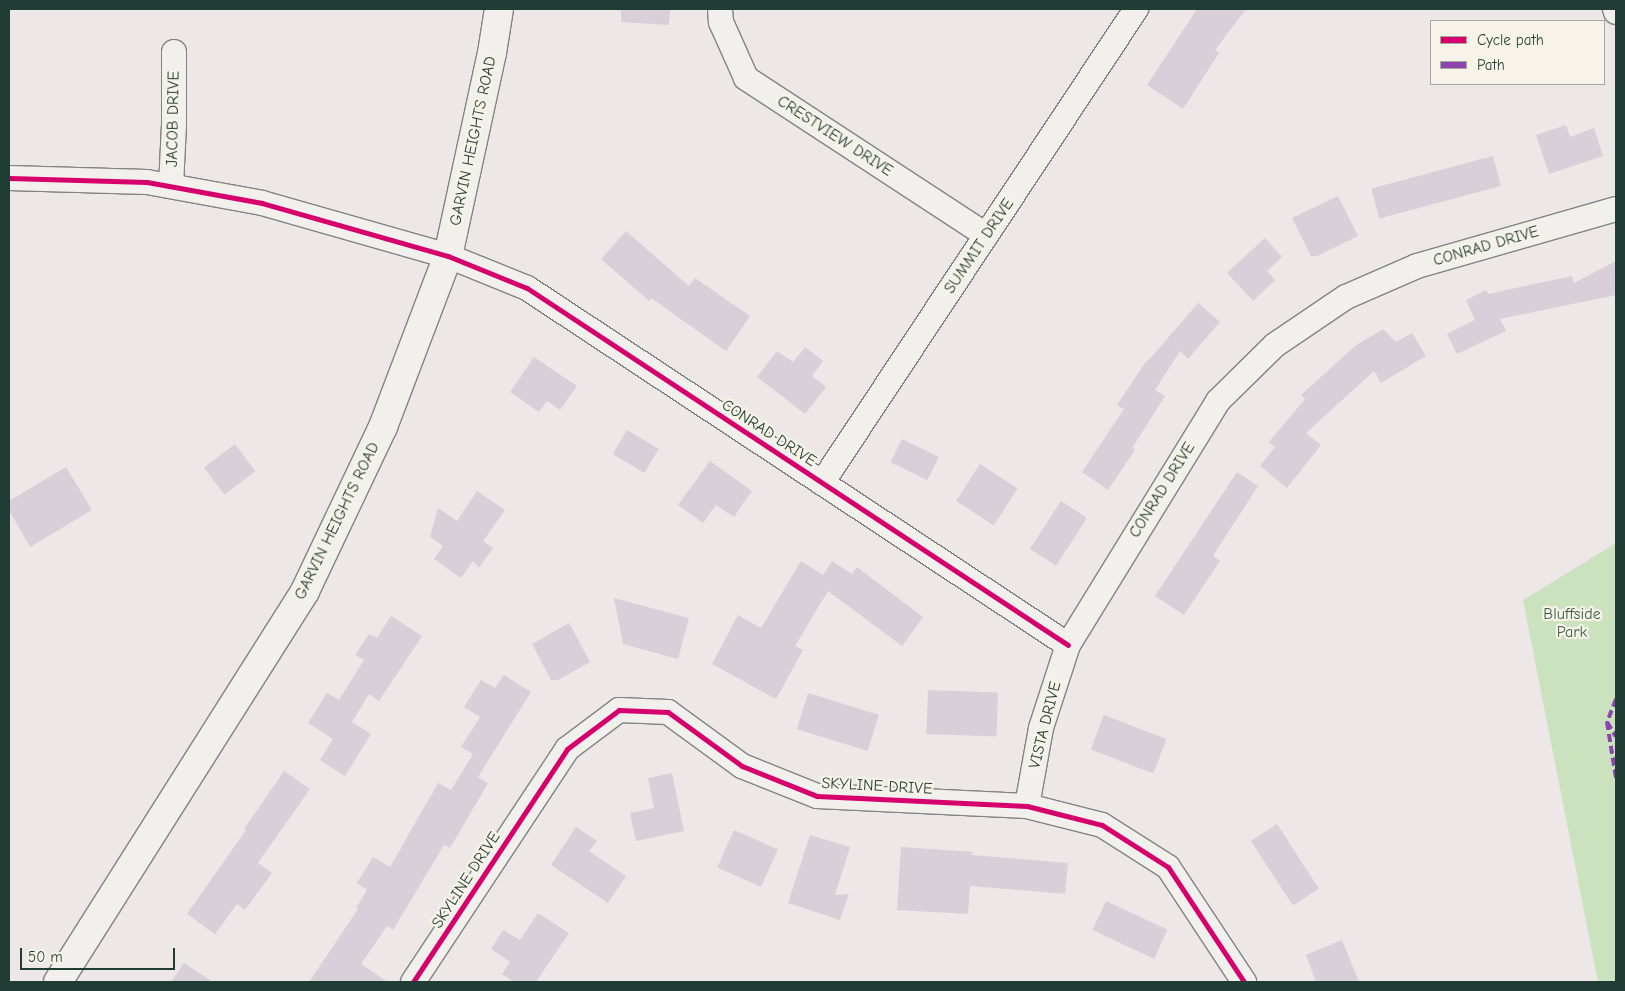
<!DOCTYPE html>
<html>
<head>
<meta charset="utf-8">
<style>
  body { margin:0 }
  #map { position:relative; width:1625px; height:991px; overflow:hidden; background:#ede7e7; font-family:"Comic Neue",sans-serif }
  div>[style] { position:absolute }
  .green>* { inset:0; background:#cbe2be }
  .building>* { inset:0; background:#d9cfd8; transform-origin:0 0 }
  .roads { filter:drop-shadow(1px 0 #818482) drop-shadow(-1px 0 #818482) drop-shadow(0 1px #818482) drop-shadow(0 -1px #818482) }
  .street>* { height:24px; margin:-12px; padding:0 12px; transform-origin:12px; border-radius:12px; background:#f1f0ec }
  .secondary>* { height:28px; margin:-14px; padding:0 14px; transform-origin:14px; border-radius:14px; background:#f1f0ec }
  .quiet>* { height:4px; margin-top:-2px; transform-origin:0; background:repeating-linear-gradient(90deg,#8e44ad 0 8px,transparent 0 12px) }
  .cycleway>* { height:5px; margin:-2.5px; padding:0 2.5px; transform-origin:2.5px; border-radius:2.5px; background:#d6006c }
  span { translate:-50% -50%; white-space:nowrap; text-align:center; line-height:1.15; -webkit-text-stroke:4.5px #f7f3e8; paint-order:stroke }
  .street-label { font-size:16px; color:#1f3d34 }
  .park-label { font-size:16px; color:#3c5d49 }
  .frame { position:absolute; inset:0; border:10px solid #1f3d34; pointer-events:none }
  .legend { position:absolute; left:1430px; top:20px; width:175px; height:65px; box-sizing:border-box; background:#f7f3e8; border:1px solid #a1aaa0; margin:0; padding:6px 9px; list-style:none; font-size:15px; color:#1f3d34 }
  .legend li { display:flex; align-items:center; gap:10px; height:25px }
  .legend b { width:25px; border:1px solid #a1aaa0 }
  .scale { position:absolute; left:20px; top:948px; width:155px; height:22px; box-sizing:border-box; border:2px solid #1f3d34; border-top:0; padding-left:6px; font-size:15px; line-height:18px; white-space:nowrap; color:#1f3d34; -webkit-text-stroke:4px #f7f3e8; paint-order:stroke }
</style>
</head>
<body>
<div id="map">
  <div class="green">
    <i style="clip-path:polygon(1616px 543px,1616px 982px,1598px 982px,1523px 600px)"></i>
  </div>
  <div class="building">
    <i style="clip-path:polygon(621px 9px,670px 9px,669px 25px,621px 22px)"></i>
    <i style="clip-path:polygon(1197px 9px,1246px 9px,1215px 50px,1219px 53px,1183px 109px,1147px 85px)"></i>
    <i style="clip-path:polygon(1566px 125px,1570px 137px,1594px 128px,1603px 156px,1549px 174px,1536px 135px)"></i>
    <i style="left:1493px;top:156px;width:31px;height:126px;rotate:75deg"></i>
    <i style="clip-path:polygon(1338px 196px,1358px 236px,1317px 256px,1311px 256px,1292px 218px)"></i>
    <i style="clip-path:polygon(626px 231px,689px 286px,695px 278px,750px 316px,726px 351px,651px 298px,649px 301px,601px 259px)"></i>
    <i style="clip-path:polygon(1265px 238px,1282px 257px,1267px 271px,1275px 280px,1253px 301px,1227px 273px)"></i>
    <i style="clip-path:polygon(1616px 261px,1616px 295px,1500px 319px,1506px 331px,1457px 354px,1447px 334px,1475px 320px,1466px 300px,1486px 290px,1488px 294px,1572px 276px,1574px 283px)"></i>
    <i style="clip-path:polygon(1198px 303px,1220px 322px,1188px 359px,1180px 351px,1155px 390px,1165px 396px,1132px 448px,1135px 450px,1108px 490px,1082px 472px,1124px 409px,1117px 405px,1147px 360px,1148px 361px)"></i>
    <i style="clip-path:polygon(1383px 329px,1396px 342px,1412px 333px,1426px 356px,1381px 383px,1374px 371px,1306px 433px,1321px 445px,1287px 488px,1260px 466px,1275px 447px,1269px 442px,1305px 399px,1301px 395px,1355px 346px)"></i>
    <i style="clip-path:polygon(805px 347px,823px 361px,812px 376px,826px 387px,805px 414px,757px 377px,777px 351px,793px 362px)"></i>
    <i style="clip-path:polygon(534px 357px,577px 386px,560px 410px,547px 401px,539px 412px,510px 392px)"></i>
    <i style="left:627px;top:430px;width:37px;height:28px;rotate:31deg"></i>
    <i style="left:902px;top:439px;width:41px;height:26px;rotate:26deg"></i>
    <i style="left:235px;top:444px;width:34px;height:39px;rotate:53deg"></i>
    <i style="clip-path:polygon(710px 461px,752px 491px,734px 517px,716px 505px,703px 523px,678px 505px)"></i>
    <i style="left:980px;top:464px;width:45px;height:44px;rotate:33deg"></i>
    <i style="clip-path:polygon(66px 467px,92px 510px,30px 547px,9px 510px,9px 501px)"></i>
    <i style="clip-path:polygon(1237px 472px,1258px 486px,1213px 556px,1220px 561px,1184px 615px,1155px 596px)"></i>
    <i style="clip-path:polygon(477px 491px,505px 510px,483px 541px,493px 548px,479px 568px,473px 561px,461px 578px,434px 559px,443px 546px,430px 537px,438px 508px,457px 521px)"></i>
    <i style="left:1061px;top:501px;width:31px;height:57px;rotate:33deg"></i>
    <i style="clip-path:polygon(801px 561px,823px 575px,832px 561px,852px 574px,857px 567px,923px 617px,902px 646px,828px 591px,795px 646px,803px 650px,776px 699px,712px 664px,738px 615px,761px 628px)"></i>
    <i style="clip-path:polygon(614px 598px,689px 618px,678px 659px,623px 644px)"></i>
    <i style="clip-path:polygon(391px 616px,422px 636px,379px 701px,369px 694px,352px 722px,371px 734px,345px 776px,320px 760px,333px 739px,308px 723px,327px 693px,339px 700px,364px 660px,355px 655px,369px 634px,377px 638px)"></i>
    <i style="clip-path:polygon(569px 623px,590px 662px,558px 680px,551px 680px,532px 644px)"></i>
    <i style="clip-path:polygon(504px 675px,531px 692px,478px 777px,488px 783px,450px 848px,444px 845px,393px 930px,387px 926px,361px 964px,388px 982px,309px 982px,358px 909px,356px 908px,367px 890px,357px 883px,373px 857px,390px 867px,438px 783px,451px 790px,473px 754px,461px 747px,480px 717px,464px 707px,481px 680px,495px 688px)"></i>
    <i style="left:928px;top:690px;width:70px;height:44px;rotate:2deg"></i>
    <i style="left:808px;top:693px;width:74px;height:38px;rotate:17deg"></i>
    <i style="left:1104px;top:715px;width:67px;height:37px;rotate:21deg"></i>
    <i style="clip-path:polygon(284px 771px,310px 789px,258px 863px,272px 873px,245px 910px,237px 904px,215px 934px,187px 914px,246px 830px,244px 829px)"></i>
    <i style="clip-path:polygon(672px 773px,684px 831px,636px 841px,630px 813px,654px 808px,648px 778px)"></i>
    <i style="left:1277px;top:824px;width:77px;height:31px;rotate:57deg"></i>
    <i style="clip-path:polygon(576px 827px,597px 841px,589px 851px,626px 876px,608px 903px,551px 865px)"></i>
    <i style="left:734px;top:830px;width:48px;height:41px;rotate:24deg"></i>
    <i style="clip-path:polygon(810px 835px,850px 847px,835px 895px,849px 894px,840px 920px,788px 903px)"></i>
    <i style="clip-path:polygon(901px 847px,973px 852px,972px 855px,1068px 863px,1065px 894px,970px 886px,968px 914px,897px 910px)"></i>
    <i style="left:1106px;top:901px;width:68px;height:32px;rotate:25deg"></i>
    <i style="clip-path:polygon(538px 913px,569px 933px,536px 982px,514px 982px,502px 974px,510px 962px,491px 949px,503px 930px,520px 940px)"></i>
    <i style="clip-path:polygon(1342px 940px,1359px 982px,1316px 982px,1306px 955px)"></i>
    <i style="clip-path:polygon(184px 963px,213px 982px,171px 982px)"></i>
  </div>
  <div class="roads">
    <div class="street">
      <i style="left:720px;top:9px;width:13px;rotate:86deg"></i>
      <i style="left:721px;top:22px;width:61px;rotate:65.9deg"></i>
      <i style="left:746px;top:78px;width:287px;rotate:33.2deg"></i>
      <i style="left:1615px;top:9px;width:3px;rotate:72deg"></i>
      <i style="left:9px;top:178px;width:138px;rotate:1.7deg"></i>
      <i style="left:147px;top:182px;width:117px;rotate:10.3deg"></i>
      <i style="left:262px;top:203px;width:193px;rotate:15.9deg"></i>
      <i style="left:448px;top:256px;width:85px;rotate:22.1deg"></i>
      <i style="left:527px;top:288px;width:648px;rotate:33.42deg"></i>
      <i style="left:171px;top:186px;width:62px;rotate:-87.2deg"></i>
      <i style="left:174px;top:124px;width:72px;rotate:-90deg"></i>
      <i style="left:822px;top:483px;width:569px;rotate:-56.48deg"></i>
      <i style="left:1027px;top:806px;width:79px;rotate:-79.8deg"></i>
      <i style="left:1041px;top:728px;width:87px;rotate:-72deg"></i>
      <i style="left:1068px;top:645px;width:286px;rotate:-58.4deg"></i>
      <i style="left:1218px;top:401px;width:80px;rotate:-44.5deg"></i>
      <i style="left:1275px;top:345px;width:86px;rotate:-34.1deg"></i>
      <i style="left:1346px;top:297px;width:77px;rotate:-23.6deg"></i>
      <i style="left:1417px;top:266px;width:207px;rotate:-16deg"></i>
      <i style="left:413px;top:982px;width:279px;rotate:-56.5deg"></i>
      <i style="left:567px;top:749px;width:65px;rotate:-36.9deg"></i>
      <i style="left:619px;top:710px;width:49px;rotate:2.3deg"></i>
      <i style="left:668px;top:712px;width:92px;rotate:36.1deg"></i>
      <i style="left:742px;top:766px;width:81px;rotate:21.8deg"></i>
      <i style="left:817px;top:796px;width:210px;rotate:2.7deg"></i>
      <i style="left:1027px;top:806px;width:77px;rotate:14.2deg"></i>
      <i style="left:1102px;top:825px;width:78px;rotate:32.5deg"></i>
      <i style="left:1168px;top:867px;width:138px;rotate:56.5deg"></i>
    </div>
    <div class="secondary">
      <i style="left:58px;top:982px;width:462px;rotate:-57.7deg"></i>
      <i style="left:305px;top:591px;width:182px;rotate:-64.6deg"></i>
      <i style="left:383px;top:427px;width:183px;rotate:-69.2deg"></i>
      <i style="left:448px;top:256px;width:208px;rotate:-77.8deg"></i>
      <i style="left:492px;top:53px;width:45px;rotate:-81deg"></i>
    </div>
  </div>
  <div class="quiet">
    <i style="left:1616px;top:699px;width:25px;rotate:111deg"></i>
    <i style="left:1607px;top:722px;width:17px;rotate:59deg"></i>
    <i style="left:1607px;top:722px;width:57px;rotate:80.9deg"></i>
  </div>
  <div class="cycleway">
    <i style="left:9px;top:178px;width:138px;rotate:1.7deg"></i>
    <i style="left:147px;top:182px;width:117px;rotate:10.3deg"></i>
    <i style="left:262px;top:203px;width:193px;rotate:15.9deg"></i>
    <i style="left:448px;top:256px;width:85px;rotate:22.1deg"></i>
    <i style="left:527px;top:288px;width:648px;rotate:33.42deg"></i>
    <i style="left:413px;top:982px;width:279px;rotate:-56.5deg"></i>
    <i style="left:567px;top:749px;width:65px;rotate:-36.9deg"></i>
    <i style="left:619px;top:710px;width:49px;rotate:2.3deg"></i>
    <i style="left:668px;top:712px;width:92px;rotate:36.1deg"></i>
    <i style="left:742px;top:766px;width:81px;rotate:21.8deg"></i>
    <i style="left:817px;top:796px;width:210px;rotate:2.7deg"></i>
    <i style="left:1027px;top:806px;width:77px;rotate:14.2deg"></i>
    <i style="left:1102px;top:825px;width:78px;rotate:32.5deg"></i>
    <i style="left:1168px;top:867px;width:138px;rotate:56.5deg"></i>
  </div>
  <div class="street-label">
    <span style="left:173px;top:119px;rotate:-89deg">JACOB DRIVE</span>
    <span style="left:835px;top:136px;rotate:33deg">CRESTVIEW DRIVE</span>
    <span style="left:473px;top:141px;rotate:-78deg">GARVIN HEIGHTS ROAD</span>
    <span style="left:979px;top:246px;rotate:-56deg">SUMMIT DRIVE</span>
    <span style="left:1486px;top:246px;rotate:-16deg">CONRAD DRIVE</span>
    <span style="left:769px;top:433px;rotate:33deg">CONRAD DRIVE</span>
    <span style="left:1162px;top:490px;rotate:-58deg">CONRAD DRIVE</span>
    <span style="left:337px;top:521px;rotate:-64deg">GARVIN HEIGHTS ROAD</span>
    <span style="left:1045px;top:725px;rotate:-76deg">VISTA DRIVE</span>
    <span style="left:877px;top:786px;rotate:3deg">SKYLINE DRIVE</span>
    <span style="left:466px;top:880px;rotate:-57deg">SKYLINE DRIVE</span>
  </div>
  <div class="park-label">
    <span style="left:1572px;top:623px">Bluffside<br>Park</span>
  </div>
  <div class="frame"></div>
  <ul class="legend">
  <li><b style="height:6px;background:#d6006c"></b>Cycle path</li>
  <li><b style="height:6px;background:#8e44ad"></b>Path</li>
  </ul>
  <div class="scale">50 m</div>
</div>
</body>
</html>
